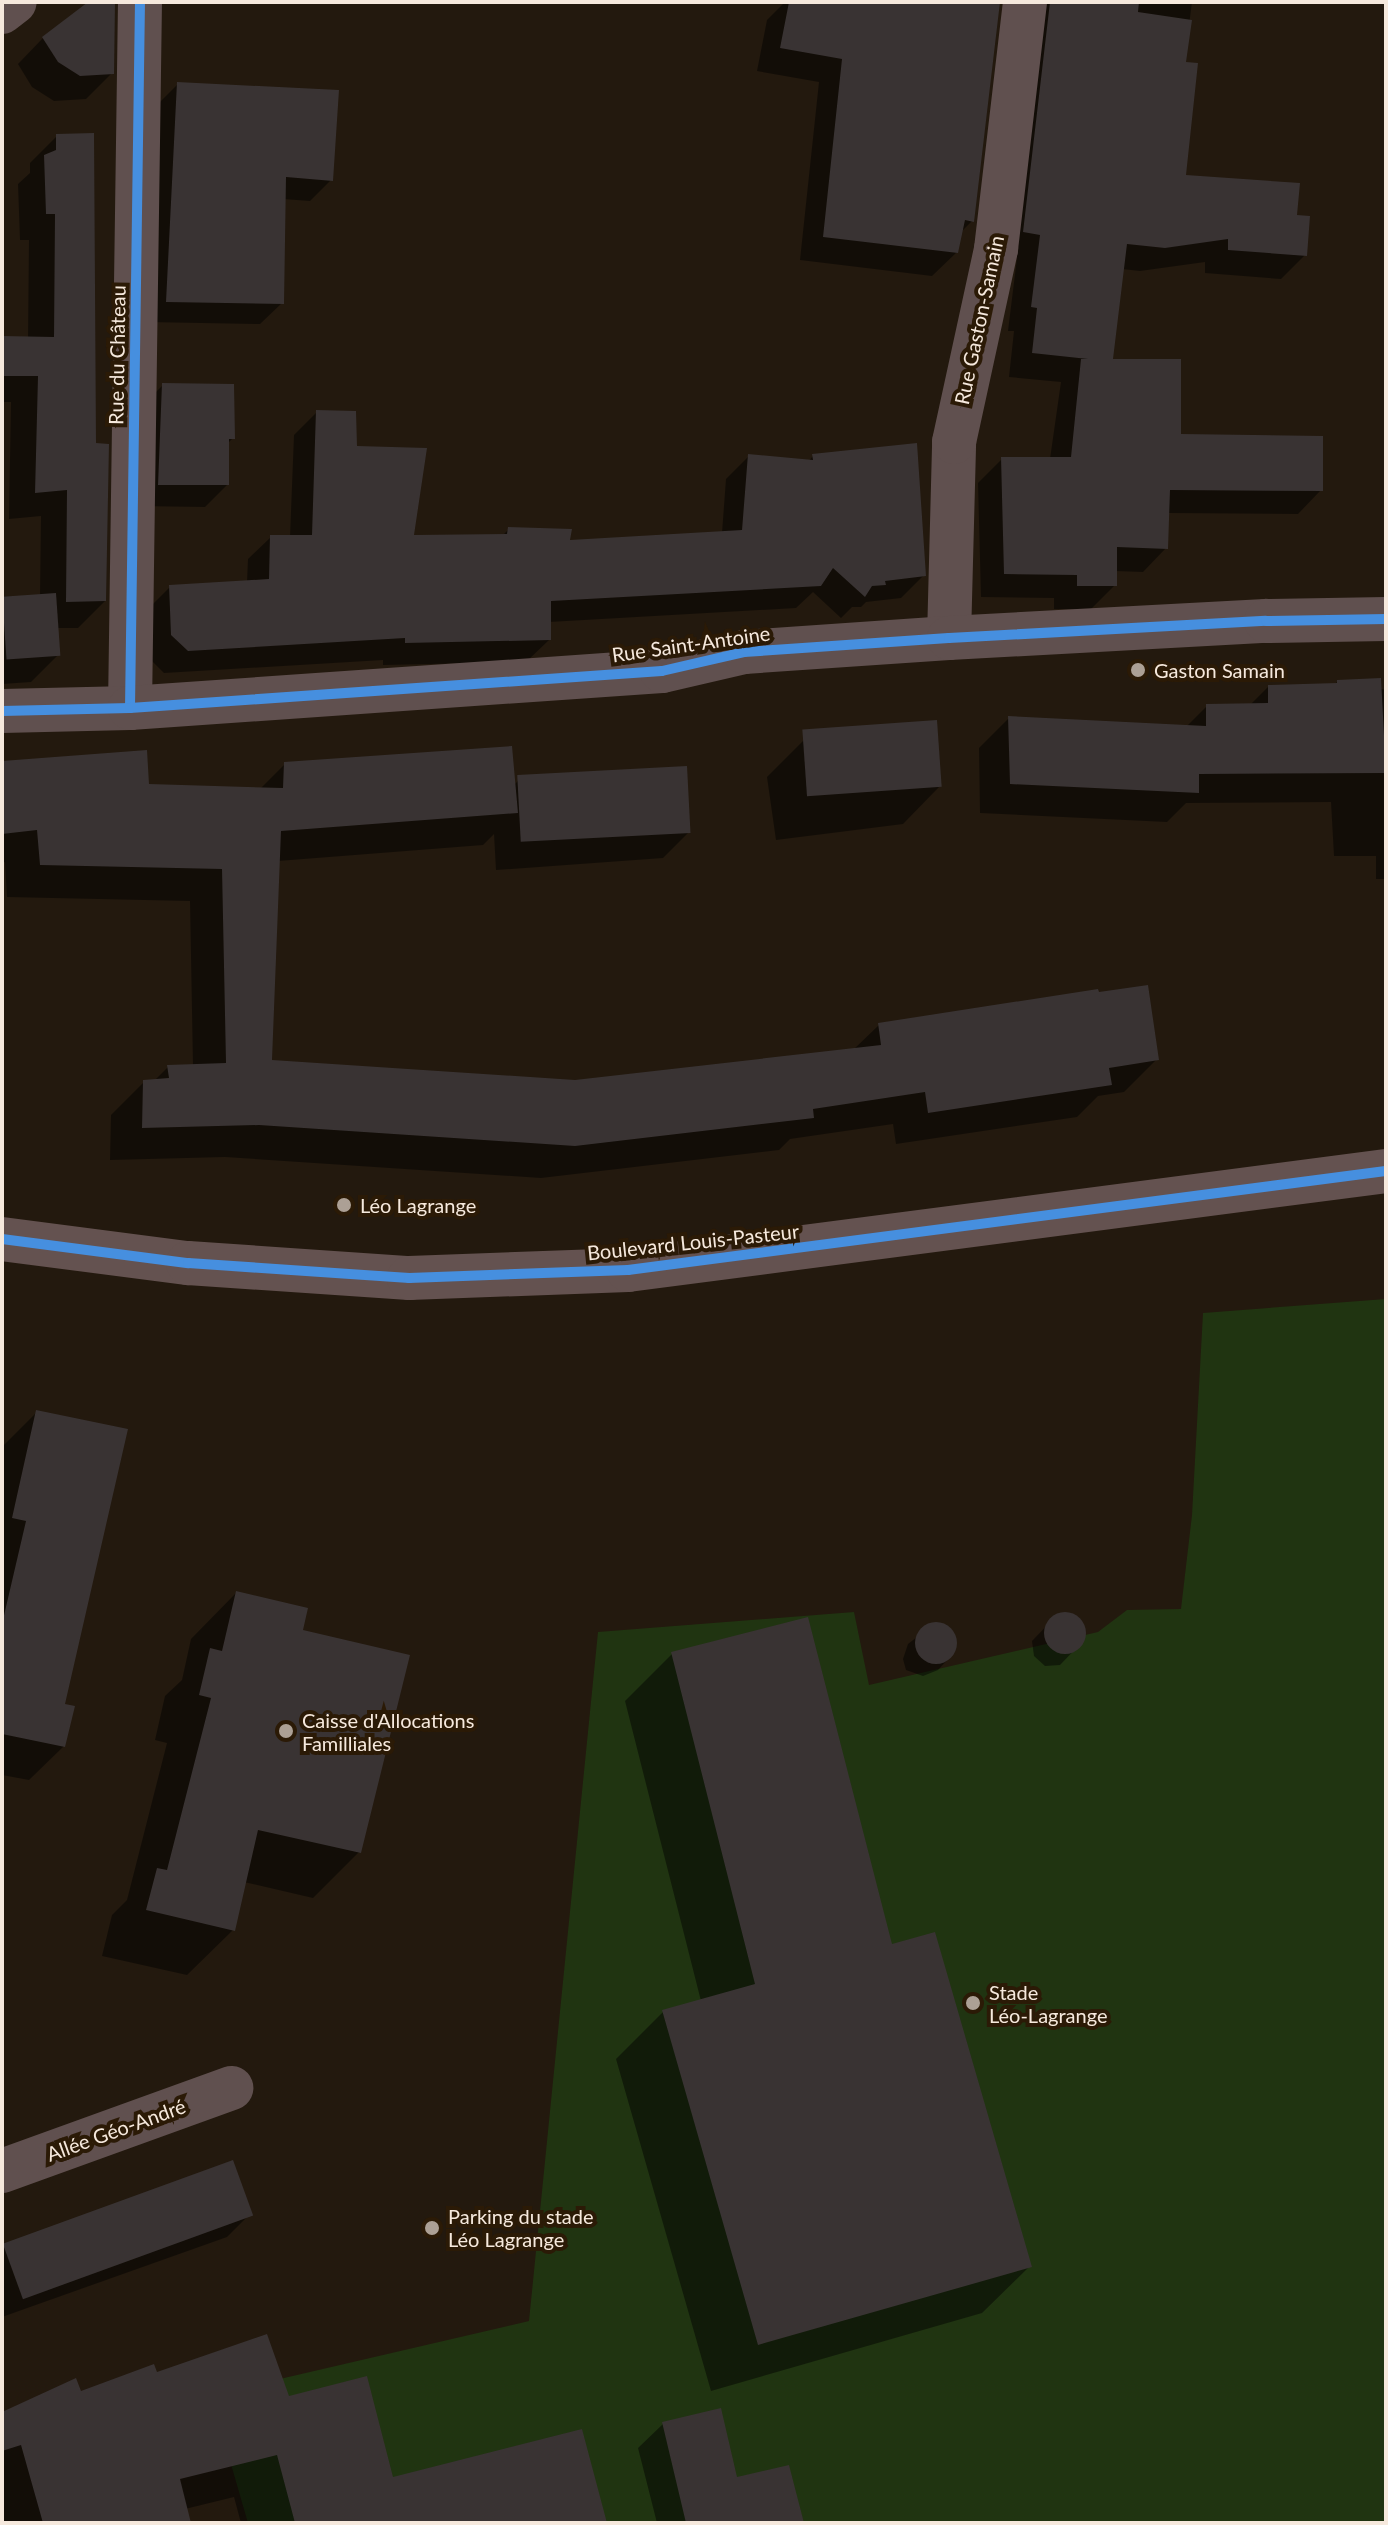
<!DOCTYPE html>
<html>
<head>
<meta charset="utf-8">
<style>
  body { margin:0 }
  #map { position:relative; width:1388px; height:2525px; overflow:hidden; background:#23190e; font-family:Lato,sans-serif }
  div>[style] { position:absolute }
  .green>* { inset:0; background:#203411 }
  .shadow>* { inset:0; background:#0007 }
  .building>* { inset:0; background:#393333; transform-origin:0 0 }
  .round { border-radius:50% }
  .street>* { height:44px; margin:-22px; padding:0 22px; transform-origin:22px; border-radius:22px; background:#60504f }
  .secondary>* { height:44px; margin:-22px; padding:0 22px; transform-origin:22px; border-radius:22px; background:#645250 }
  .cycleway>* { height:10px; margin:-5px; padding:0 5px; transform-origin:5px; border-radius:5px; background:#468fdf }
  .dots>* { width:22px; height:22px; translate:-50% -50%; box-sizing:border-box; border:4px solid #2b1a06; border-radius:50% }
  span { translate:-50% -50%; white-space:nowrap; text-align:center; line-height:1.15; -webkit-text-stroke:8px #2b1a06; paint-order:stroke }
  .street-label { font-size:20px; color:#f6e9dd }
  .poi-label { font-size:20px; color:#f6e9dd }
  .left { translate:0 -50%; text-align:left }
  .frame { position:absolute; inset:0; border:4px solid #f6e9dd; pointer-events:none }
</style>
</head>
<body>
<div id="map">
  <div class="green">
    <i style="clip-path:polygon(1386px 1299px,1386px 2523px,248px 2523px,211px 2395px,529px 2321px,598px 1632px,854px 1612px,869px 1685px,1098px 1632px,1127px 1610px,1181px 1609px,1192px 1515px,1203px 1313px)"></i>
  </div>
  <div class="shadow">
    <i style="clip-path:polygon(91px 2px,113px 2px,112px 73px,86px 99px,54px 101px,32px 87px,18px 64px,43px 38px)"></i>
    <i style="clip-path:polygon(785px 2px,998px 2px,972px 221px,961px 232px,957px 252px,932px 276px,800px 260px,819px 82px,757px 71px,767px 20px)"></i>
    <i style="clip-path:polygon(1007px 2px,1192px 2px,1184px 64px,1183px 177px,1295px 217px,1305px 255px,1281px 279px,1205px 273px,1205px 262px,1140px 271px,1122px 269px,1110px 361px,1179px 436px,1321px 490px,1298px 514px,1168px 513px,1166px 548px,1143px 572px,1115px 571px,1115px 585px,1091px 609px,1054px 609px,1054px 598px,981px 597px,978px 483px,1002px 459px,1050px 459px,1061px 382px,1009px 377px,1014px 331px,1008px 331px,1017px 258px,1000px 255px)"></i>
    <i style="clip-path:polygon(178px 84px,331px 180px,310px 201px,283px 199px,282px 303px,260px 324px,146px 322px,157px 105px)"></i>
    <i style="clip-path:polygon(57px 136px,94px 445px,105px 601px,78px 628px,56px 628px,58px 655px,31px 682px,2px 684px,2px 597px,40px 595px,41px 516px,9px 519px,11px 402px,2px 402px,2px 338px,28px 339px,29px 240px,20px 240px,18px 184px,30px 173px,30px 163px)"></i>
    <i style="clip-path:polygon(163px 385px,233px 438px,227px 444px,227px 485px,205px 507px,137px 506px,141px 407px)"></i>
    <i style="clip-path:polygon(317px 412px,355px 447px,412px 537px,502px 536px,509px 529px,567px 542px,722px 533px,726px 479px,749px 456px,808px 462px,813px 456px,924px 575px,901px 598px,866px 602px,861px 607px,852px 607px,841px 618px,813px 592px,796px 608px,549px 622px,549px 640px,526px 662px,383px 665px,383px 660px,164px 673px,149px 658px,147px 610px,170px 587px,247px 582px,248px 559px,271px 537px,290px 537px,294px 435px)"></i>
    <i style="clip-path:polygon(1338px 681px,1386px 690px,1386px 879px,1376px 879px,1376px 856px,1334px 856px,1331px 802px,1186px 803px,1167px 822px,980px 813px,979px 748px,1009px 718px,1186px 727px,1207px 706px,1250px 705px,1269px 686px,1334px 685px)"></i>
    <i style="clip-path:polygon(804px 740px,940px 786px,903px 824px,776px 840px,767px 777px)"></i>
    <i style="clip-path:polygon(2px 763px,147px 786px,260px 789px,285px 764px,514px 785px,518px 781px,689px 832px,663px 858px,496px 870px,494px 834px,483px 845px,278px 861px,270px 1062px,575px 1082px,853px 1050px,879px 1025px,1157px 1059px,1124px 1092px,1098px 1096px,1077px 1117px,896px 1144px,893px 1124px,790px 1139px,779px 1150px,541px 1178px,225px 1157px,110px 1160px,111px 1115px,144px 1082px,154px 1081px,168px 1067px,193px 1066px,190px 901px,7px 897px,5px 862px,2px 863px)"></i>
    <i style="clip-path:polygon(37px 1412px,64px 1746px,29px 1780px,2px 1775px,2px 1447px)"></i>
    <i style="clip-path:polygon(236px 1593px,301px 1632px,359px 1852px,313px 1898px,244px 1882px,233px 1930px,187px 1975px,102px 1956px,112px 1915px,127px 1900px,167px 1743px,155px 1740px,165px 1696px,182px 1680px,191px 1639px)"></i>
    <i style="clip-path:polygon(1072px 1615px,1083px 1624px,1084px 1640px,1060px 1665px,1045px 1666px,1034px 1656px,1032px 1641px,1056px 1616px)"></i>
    <i style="clip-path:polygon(935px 1623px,947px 1625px,956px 1642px,951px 1656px,938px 1670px,923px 1676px,906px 1670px,903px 1659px,908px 1644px)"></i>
    <i style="clip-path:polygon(672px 1654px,891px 1947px,1030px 2266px,982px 2313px,711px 2391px,616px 2059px,663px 2012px,701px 2001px,625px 1701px)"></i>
    <i style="clip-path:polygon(250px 2214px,227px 2237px,2px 2317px,2px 2245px)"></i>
    <i style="clip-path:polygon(156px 2374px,288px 2398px,391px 2480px,605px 2523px,241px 2523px,234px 2497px,185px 2509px,189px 2523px,2px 2523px,2px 2414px)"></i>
    <i style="clip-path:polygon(663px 2424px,736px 2480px,801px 2523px,657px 2523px,638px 2448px)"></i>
  </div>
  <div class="building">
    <i style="clip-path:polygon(88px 2px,115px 2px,114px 74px,80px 76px,58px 62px,42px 37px)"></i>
    <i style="clip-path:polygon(789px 2px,1000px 2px,974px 222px,965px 220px,958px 253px,823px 237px,842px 59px,780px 48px)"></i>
    <i style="clip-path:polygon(1050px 2px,1139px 2px,1138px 12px,1192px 20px,1186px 62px,1198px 63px,1186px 175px,1300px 183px,1297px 215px,1310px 216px,1307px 256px,1228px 250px,1228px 239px,1165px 248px,1127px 244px,1113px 359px,1181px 359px,1181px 434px,1323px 436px,1323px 491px,1170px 490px,1168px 549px,1117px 547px,1117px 586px,1077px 586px,1077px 575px,1004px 574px,1001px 457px,1071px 457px,1081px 359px,1088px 359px,1032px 353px,1037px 308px,1031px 307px,1040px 235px,1023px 232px)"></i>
    <i style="clip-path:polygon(177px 82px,339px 90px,333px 181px,286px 177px,284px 304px,166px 302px)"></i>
    <i style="clip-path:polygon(94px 133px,96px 443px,109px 444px,106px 601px,66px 602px,67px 490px,35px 493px,38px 376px,2px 376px,2px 336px,54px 337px,55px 214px,46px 214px,44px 155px,56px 150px,56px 134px)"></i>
    <i style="clip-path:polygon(162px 383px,234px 384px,235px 439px,229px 439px,229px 485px,158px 485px)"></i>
    <i style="clip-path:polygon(316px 410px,356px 411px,357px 446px,427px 448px,414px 535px,507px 534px,508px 527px,572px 529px,570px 540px,742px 530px,748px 454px,813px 460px,812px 454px,917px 443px,926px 576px,885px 581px,886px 585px,872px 586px,865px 597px,833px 568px,821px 586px,551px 601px,551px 640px,405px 643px,405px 638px,188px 651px,171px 635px,169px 585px,269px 579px,270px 535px,312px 535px)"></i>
    <i style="left:56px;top:593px;width:63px;height:54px;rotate:86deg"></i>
    <i style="clip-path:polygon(1381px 678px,1386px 773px,1199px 774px,1199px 793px,1010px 784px,1008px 716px,1206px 726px,1206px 704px,1268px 703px,1268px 685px,1337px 683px,1337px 680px)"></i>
    <i style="left:937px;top:720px;width:67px;height:135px;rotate:86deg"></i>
    <i style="clip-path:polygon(512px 746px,518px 813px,281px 831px,272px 1060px,575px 1080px,881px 1045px,878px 1023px,1098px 989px,1099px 992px,1148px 985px,1159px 1060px,1109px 1068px,1112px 1085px,928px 1113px,925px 1092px,813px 1109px,814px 1118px,575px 1146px,259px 1125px,142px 1128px,143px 1080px,169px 1078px,167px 1065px,226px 1063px,222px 869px,40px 865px,37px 830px,2px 834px,2px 761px,147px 750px,149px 784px,283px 788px,284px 762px)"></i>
    <i style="left:687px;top:766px;width:67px;height:170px;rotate:87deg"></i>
    <i style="clip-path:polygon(36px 1410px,128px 1429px,65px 1704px,75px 1706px,65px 1747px,2px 1734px,2px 1624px,26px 1521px,12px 1518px)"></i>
    <i style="clip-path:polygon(236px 1591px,308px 1608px,303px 1630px,410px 1655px,361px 1853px,258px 1830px,235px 1931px,146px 1910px,157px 1868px,167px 1870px,211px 1698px,199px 1695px,210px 1648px,222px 1651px)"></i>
    <i class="round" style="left:1044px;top:1612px;width:42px;height:42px"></i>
    <i style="clip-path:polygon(808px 1617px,892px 1944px,935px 1932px,1032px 2267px,758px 2345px,662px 2010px,755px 1984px,671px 1652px)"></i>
    <i class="round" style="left:915px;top:1622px;width:42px;height:42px"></i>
    <i style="left:233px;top:2160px;width:59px;height:245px;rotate:70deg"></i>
    <i style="clip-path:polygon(267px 2334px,289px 2396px,367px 2376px,393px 2477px,582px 2429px,607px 2523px,295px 2523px,277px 2455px,180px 2479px,191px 2523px,43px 2523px,21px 2445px,2px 2451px,2px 2412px,76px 2378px,81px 2391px,154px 2364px,157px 2372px)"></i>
    <i style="clip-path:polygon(721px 2408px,737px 2477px,789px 2465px,804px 2523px,686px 2523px,662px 2422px)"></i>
  </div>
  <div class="street">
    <i style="left:2px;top:12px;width:16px;rotate:-38deg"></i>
    <i style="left:949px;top:638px;width:196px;rotate:-88.5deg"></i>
    <i style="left:954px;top:442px;width:198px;rotate:-77.7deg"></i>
    <i style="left:996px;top:249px;width:249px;rotate:-83.3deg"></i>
    <i style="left:130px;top:708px;width:706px;rotate:-89.19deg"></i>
    <i style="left:2px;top:711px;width:128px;rotate:-1.3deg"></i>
    <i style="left:130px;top:708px;width:533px;rotate:-3.98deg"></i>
    <i style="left:662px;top:671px;width:84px;rotate:-13deg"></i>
    <i style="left:744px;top:652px;width:205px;rotate:-3.9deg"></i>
    <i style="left:949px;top:638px;width:317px;rotate:-3.1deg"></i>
    <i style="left:1266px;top:621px;width:120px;rotate:-1deg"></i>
    <i style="left:2px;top:2171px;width:244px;rotate:-19.9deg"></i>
  </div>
  <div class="secondary">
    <i style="left:2px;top:1239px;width:188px;rotate:7.4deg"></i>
    <i style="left:188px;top:1263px;width:222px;rotate:3.9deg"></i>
    <i style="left:409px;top:1278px;width:219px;rotate:-2.1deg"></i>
    <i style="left:628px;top:1270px;width:764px;rotate:-7.44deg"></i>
  </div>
  <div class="cycleway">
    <i style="left:130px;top:708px;width:706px;rotate:-89.19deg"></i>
    <i style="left:2px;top:711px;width:128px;rotate:-1.3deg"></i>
    <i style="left:130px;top:708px;width:533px;rotate:-3.98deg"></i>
    <i style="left:662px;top:671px;width:84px;rotate:-13deg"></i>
    <i style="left:744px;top:652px;width:205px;rotate:-3.9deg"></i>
    <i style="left:949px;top:638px;width:317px;rotate:-3.1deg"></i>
    <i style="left:1266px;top:621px;width:120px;rotate:-1deg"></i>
    <i style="left:2px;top:1239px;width:188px;rotate:7.4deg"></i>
    <i style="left:188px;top:1263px;width:222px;rotate:3.9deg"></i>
    <i style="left:409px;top:1278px;width:219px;rotate:-2.1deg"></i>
    <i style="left:628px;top:1270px;width:764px;rotate:-7.44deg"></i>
  </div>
  <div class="dots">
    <i style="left:1138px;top:670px;background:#aca095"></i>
    <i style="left:344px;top:1205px;background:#aca095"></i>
    <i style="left:286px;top:1731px;background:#aca095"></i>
    <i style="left:973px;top:2003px;background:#aca095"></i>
    <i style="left:432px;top:2228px;background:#aca095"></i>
  </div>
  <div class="street-label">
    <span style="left:979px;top:320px;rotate:-78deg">Rue Gaston-Samain</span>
    <span style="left:117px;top:355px;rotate:-89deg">Rue du Château</span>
    <span style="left:691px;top:644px;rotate:-8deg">Rue Saint-Antoine</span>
    <span style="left:693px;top:1242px;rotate:-6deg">Boulevard Louis-Pasteur</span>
    <span style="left:116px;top:2130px;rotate:-20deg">Allée Géo-André</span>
  </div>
  <div class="poi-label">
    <span class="left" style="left:1154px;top:670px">Gaston Samain</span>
    <span class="left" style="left:360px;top:1205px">Léo Lagrange</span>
    <span class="left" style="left:302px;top:1732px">Caisse d'Allocations<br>Familliales</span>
    <span class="left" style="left:989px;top:2004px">Stade<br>Léo-Lagrange</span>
    <span class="left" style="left:448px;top:2228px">Parking du stade<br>Léo Lagrange</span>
  </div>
  <div class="frame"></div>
</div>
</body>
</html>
